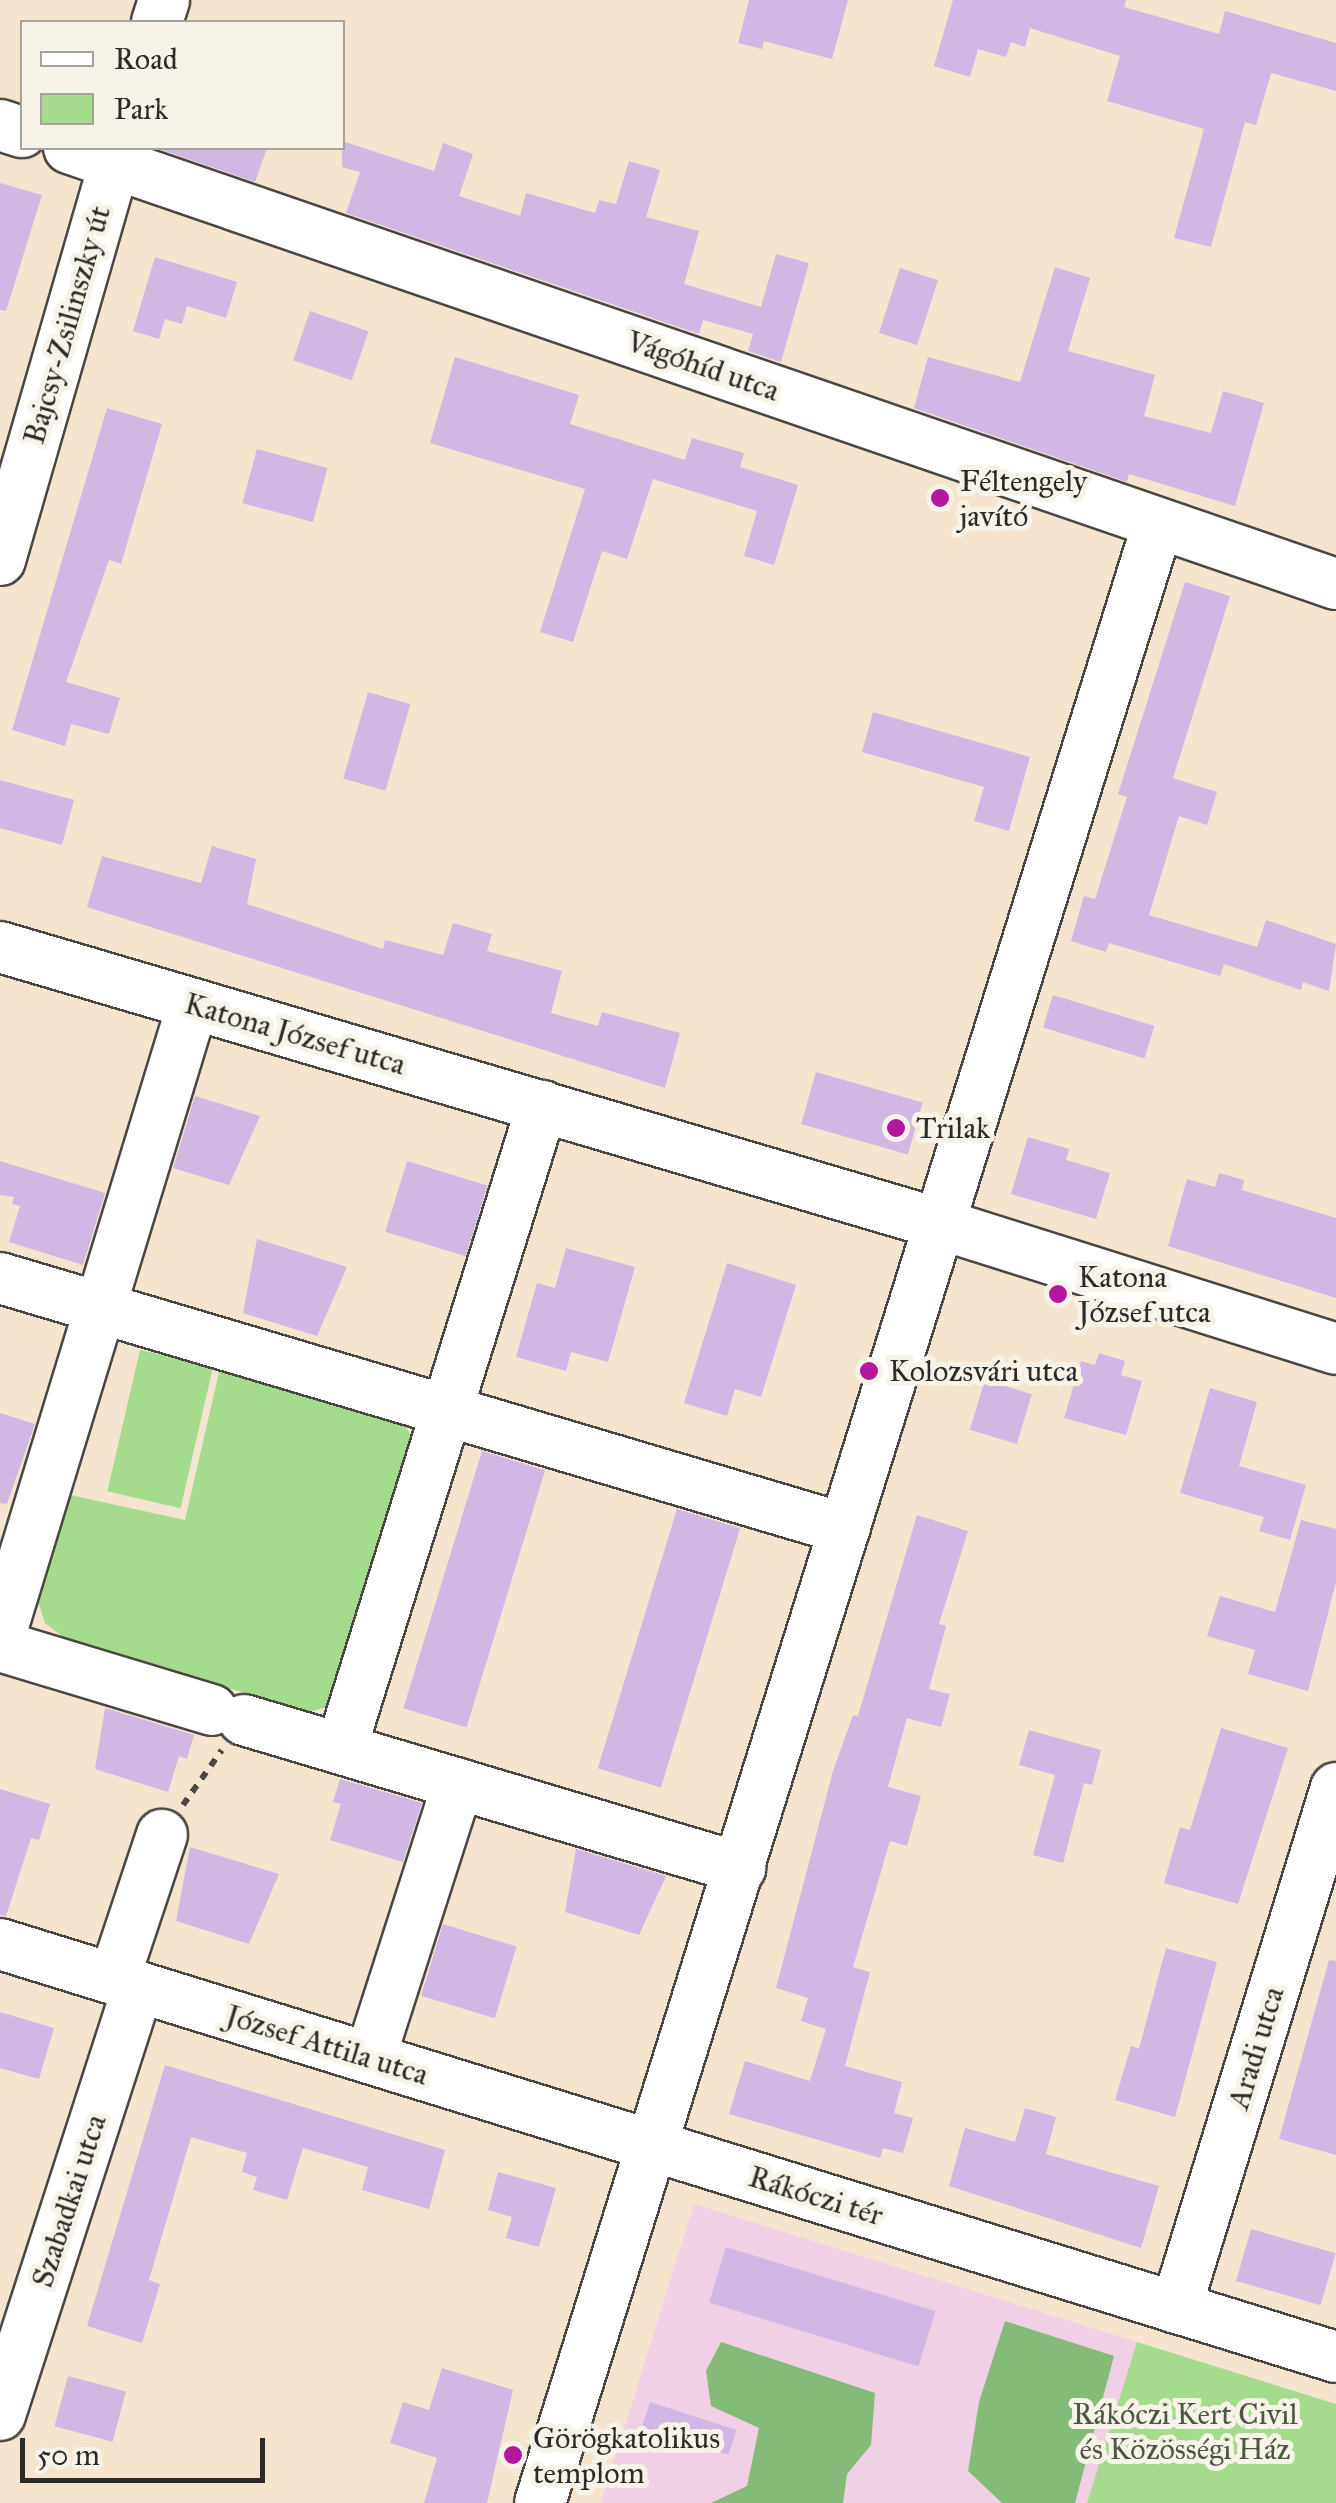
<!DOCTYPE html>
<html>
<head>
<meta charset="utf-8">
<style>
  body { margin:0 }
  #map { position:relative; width:1336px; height:2503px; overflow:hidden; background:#f5e4ce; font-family:"IM FELL Great Primer",serif }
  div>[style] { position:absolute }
  .built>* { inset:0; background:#f0d0e4 }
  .green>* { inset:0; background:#a5db8c; transform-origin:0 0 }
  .forest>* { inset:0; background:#84bb78 }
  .building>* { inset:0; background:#d1b7e4; transform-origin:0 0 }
  .path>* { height:6px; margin-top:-3px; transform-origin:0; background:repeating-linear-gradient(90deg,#494743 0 8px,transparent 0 16px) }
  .roads { filter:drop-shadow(2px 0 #494743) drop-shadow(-2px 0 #494743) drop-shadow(0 2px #494743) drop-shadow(0 -2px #494743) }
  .minor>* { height:50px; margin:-25px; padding:0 25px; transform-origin:25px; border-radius:25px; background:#fff }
  .dots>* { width:28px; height:28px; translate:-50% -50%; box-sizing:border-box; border:5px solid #f7f3e8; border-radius:50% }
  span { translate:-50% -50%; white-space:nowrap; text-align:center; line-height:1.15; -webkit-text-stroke:10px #f7f3e8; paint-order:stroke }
  .street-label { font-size:30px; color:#2b2b2b }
  .poi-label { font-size:30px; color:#2b2b2b }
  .left { translate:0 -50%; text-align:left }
  .park-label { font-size:30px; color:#4a5743 }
  .legend { position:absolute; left:20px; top:20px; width:325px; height:130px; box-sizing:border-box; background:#f7f3e8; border:2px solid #a5a39c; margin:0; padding:12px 18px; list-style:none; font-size:30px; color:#2b2b2b }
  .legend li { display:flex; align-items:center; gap:20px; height:50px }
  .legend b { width:50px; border:2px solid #a5a39c }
  .scale { position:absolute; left:20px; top:2438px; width:245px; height:45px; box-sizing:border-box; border:5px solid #2b2b2b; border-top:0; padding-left:12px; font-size:30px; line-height:35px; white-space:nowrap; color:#2b2b2b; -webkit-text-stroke:8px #f7f3e8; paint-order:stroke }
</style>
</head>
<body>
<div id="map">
  <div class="built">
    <i style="clip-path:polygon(694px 2204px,1137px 2342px,1087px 2503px,601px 2503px)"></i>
  </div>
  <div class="green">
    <i style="left:140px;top:1350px;width:75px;height:145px;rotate:13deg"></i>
    <i style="clip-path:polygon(220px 1368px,401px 1419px,417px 1446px,330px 1706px,309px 1712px,67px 1640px,45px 1623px,38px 1601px,70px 1495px,185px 1520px)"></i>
    <i style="clip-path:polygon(1137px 2342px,1336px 2404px,1336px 2503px,1087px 2503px)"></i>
  </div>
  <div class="forest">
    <i style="clip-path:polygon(1005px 2321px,1114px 2356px,1075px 2503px,1002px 2503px,968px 2471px,979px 2402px)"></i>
    <i style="clip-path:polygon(721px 2342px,875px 2393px,871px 2445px,847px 2474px,843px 2503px,711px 2503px,747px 2486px,759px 2428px,711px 2406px,706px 2371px)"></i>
  </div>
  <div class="building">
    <i style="clip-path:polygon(749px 0,848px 0,832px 59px,764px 41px,762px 49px,738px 43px)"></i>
    <i style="clip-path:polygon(953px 0,1126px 0,1124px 7px,1219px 34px,1225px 11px,1336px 43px,1336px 91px,1271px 73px,1256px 125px,1245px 122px,1211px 247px,1174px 238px,1204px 129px,1107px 101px,1120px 56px,1030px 28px,1025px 47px,1011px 42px,1006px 57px,978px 49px,970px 77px,934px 66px)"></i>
    <i style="clip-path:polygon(342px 141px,434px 171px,443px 143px,473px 154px,459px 196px,520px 216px,526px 193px,595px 213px,599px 200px,616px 204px,629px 161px,660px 170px,646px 217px,699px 231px,684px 284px,761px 307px,776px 254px,809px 263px,781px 362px,748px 351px,753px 334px,703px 320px,699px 334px,346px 213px,360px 172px,342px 167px)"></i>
    <i style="clip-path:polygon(156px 148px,267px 148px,255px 182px)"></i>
    <i style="clip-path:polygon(0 183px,42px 195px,6px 311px,0 310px)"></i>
    <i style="clip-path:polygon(155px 257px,237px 282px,226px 318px,187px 306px,182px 324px,165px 319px,159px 339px,133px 331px)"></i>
    <i style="clip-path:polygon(1055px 267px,1090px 278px,1068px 351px,1155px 375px,1144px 416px,1211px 433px,1223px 391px,1264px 403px,1235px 506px,1129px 474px,1127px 482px,914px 408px,928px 357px,1020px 382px)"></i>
    <i style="left:900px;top:268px;width:40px;height:68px;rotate:18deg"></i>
    <i style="left:310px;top:311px;width:62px;height:52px;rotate:19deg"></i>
    <i style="clip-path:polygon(455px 357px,579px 395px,570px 424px,685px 460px,692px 438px,744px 453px,740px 467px,798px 485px,774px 565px,744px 556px,757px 511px,653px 479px,627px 559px,602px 551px,573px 642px,540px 632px,585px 489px,430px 443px)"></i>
    <i style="clip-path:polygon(107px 408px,162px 424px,121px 564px,109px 560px,66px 682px,120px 698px,109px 734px,71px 724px,65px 746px,12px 730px)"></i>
    <i style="left:257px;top:449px;width:73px;height:56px;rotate:15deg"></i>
    <i style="clip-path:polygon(1185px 582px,1230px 596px,1173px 778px,1217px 792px,1207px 825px,1179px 816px,1149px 915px,1257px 947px,1266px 920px,1336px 944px,1329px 991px,1303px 982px,1301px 990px,1224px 964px,1220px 976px,1109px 943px,1106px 952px,1071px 941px,1084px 896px,1095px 899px,1127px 797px,1118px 794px)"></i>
    <i style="left:368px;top:692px;width:44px;height:90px;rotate:16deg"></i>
    <i style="clip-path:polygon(873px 712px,1030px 757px,1009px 831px,974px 821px,984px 787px,862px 752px)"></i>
    <i style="clip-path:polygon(0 780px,74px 800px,62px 845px,0 828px)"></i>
    <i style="clip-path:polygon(212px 846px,256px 859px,247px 904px,383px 949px,385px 940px,443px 955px,453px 923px,492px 934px,487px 951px,562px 971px,551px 1013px,598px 1026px,602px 1012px,680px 1033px,665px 1088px,87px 907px,102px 856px,201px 883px)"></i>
    <i style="left:1053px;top:995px;width:106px;height:34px;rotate:17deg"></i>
    <i style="left:816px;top:1072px;width:111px;height:54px;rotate:16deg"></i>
    <i style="clip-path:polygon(195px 1096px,260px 1116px,229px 1185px,173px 1168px)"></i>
    <i style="clip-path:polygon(1028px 1137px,1069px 1149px,1066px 1160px,1110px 1173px,1096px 1219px,1011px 1194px)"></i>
    <i style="clip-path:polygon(0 1161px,105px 1193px,83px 1265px,9px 1242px,20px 1206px,12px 1204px,14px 1197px,0 1195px)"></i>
    <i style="left:407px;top:1161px;width:84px;height:74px;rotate:17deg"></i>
    <i style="clip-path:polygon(1219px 1173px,1244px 1180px,1242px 1190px,1336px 1218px,1336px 1298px,1168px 1246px,1187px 1179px,1215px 1187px)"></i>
    <i style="clip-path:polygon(257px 1239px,347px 1267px,317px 1336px,243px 1313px)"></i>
    <i style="clip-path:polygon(566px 1248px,635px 1267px,608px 1362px,571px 1352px,566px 1371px,516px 1357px,537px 1283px,555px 1288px)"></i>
    <i style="clip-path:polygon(727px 1263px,796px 1285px,761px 1397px,735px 1389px,727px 1416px,684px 1403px)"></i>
    <i style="clip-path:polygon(1099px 1353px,1125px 1361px,1121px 1375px,1142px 1381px,1126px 1435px,1064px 1418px,1081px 1361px,1095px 1365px)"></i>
    <i style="left:985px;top:1380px;width:49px;height:52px;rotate:17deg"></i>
    <i style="clip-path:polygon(1210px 1388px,1257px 1402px,1239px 1466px,1306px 1485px,1290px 1540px,1259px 1531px,1264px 1517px,1180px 1493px)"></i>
    <i style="clip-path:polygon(0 1413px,35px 1424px,7px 1504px,0 1503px)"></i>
    <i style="left:482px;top:1451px;width:66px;height:269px;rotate:17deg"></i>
    <i style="left:677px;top:1509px;width:66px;height:271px;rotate:17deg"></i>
    <i style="clip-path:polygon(917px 1515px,968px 1531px,939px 1624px,946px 1626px,929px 1689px,950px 1694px,941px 1727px,907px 1718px,888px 1787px,921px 1796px,907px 1846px,890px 1841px,853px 1967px,870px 1972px,845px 2066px,902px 2082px,894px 2113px,913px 2118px,903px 2153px,883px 2148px,880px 2158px,729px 2114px,745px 2061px,810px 2081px,826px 2029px,801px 2021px,808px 1998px,776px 1988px,833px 1771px,853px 1715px,858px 1716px)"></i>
    <i style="clip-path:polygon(1301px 1520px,1336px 1529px,1336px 1582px,1308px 1691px,1248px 1674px,1255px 1650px,1207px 1636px,1220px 1596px,1275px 1612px)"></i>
    <i style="clip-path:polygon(105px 1708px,194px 1735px,187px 1759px,179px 1756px,168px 1792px,95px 1769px)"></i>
    <i style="clip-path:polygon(1221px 1728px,1288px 1748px,1238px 1904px,1164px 1883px,1180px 1827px,1190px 1830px)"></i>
    <i style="clip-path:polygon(1029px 1730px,1101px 1750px,1092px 1785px,1084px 1783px,1063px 1863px,1033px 1855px,1055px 1775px,1019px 1765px)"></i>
    <i style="clip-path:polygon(340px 1779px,422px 1803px,403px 1862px,330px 1840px,341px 1804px,333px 1802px)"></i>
    <i style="clip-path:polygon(0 1789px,50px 1804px,39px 1840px,31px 1838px,6px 1916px,0 1915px)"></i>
    <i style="clip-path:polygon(190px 1847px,279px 1874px,249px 1944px,176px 1921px)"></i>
    <i style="clip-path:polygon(576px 1849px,666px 1876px,639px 1935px,565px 1912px)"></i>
    <i style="left:443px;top:1924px;width:77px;height:75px;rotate:17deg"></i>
    <i style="clip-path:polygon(1166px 1948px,1217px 1962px,1175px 2117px,1115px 2100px,1131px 2046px,1139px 2049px)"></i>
    <i style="clip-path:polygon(1329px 1960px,1336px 1961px,1336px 2155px,1279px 2139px)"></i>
    <i style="clip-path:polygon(0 2012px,54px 2028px,39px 2079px,0 2068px)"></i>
    <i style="clip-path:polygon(165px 2065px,445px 2150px,429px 2209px,362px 2190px,368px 2167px,303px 2148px,287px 2200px,253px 2190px,257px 2177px,242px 2172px,247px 2153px,191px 2137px,149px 2280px,160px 2284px,142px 2343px,87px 2326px)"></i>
    <i style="clip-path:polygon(1025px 2108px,1056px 2117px,1046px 2154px,1159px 2186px,1141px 2248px,949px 2186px,965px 2128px,1015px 2142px)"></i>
    <i style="clip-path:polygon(498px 2172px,556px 2188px,539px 2247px,506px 2238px,512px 2217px,488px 2210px)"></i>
    <i style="left:1251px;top:2229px;width:88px;height:54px;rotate:16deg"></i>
    <i style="left:726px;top:2247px;width:219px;height:58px;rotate:17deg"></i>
    <i style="clip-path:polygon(442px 2368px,513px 2390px,487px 2503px,424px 2503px,437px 2458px,390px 2443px,403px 2402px,429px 2410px)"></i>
    <i style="left:68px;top:2376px;width:60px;height:52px;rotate:15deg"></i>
    <i style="left:650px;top:2402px;width:91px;height:26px;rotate:18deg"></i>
  </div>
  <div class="path">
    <i style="left:183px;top:1805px;width:67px;rotate:-54.7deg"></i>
  </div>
  <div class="roads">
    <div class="minor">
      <i style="left:157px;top:22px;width:23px;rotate:-72deg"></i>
      <i style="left:0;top:125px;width:23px;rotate:18deg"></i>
      <i style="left:69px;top:148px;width:1340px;rotate:18.99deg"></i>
      <i style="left:0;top:560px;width:429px;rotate:-73.9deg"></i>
      <i style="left:0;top:947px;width:980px;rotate:16.42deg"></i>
      <i style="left:940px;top:1224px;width:415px;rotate:17.5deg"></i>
      <i style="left:0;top:1278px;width:881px;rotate:16.54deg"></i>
      <i style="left:0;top:1636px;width:661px;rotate:-73.02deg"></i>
      <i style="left:0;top:1646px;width:221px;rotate:16.8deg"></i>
      <i style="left:244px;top:1720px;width:518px;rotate:16.61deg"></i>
      <i style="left:341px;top:1749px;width:674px;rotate:-72.64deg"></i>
      <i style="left:0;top:1944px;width:1398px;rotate:17.18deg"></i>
      <i style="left:114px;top:1979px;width:152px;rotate:-71.6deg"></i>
      <i style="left:370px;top:2058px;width:288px;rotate:-72.2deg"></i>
      <i style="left:1176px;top:2308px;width:544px;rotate:-72.9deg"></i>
      <i style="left:0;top:2415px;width:450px;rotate:-72.1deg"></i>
      <i style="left:540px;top:2503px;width:2073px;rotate:-72.66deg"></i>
    </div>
  </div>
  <div class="dots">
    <i style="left:940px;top:498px;background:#b5179e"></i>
    <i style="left:896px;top:1128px;background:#b5179e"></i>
    <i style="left:1058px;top:1294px;background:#b5179e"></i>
    <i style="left:869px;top:1371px;background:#b5179e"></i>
    <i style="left:513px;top:2455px;background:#b5179e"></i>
  </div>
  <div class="street-label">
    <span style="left:67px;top:325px;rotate:-74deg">Bajcsy-Zsilinszky út</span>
    <span style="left:703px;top:366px;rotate:19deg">Vágóhíd utca</span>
    <span style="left:295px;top:1034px;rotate:16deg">Katona József utca</span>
    <span style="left:327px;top:2045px;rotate:17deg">József Attila utca</span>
    <span style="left:1256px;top:2048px;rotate:-73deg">Aradi utca</span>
    <span style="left:816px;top:2196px;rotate:17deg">Rákóczi tér</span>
    <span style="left:69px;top:2201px;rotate:-72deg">Szabadkai utca</span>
  </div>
  <div class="poi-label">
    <span class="left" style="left:960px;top:498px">Féltengely<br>javító</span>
    <span class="left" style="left:916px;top:1128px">Trilak</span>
    <span class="left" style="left:1078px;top:1294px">Katona<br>József utca</span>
    <span class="left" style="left:889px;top:1371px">Kolozsvári utca</span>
    <span class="left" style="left:533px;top:2455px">Görögkatolikus<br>templom</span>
  </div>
  <div class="park-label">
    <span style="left:1185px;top:2431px">Rákóczi Kert Civil<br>és Közösségi Ház</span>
  </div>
  <ul class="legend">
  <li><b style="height:12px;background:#fff"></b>Road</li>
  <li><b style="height:28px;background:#a5db8c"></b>Park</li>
  </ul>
  <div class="scale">50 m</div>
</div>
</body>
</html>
